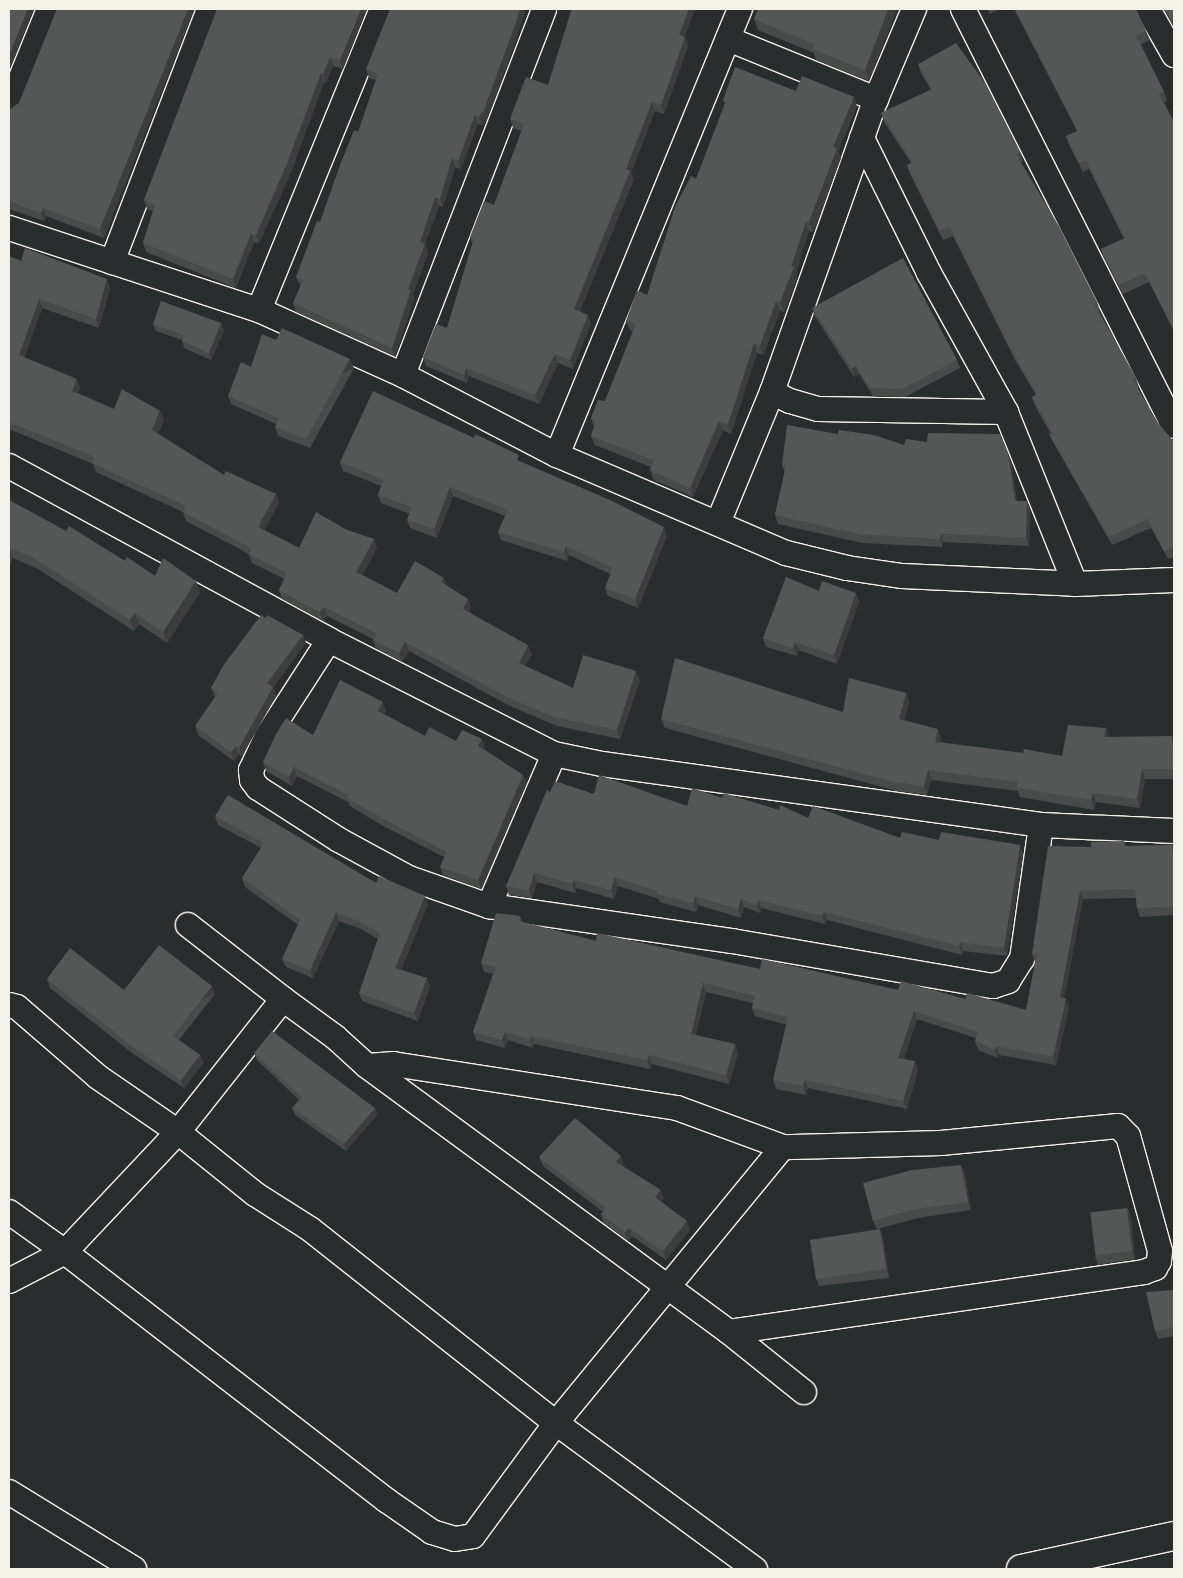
<!DOCTYPE html>
<html>
<head>
<meta charset="utf-8">
<style>
  body { margin:0 }
  #map { position:relative; width:1183px; height:1578px; overflow:hidden; background:#2a2d2e; font-family:Pangolin,sans-serif }
  div>[style] { position:absolute }
  .roads { filter:drop-shadow(1px 0 #f4f1e8) drop-shadow(-1px 0 #f4f1e8) drop-shadow(0 1px #f4f1e8) drop-shadow(0 -1px #f4f1e8) }
  .minor>* { height:24px; margin:-12px; padding:0 12px; transform-origin:12px; border-radius:12px; background:#2a2d2e }
  .tertiary>* { height:28px; margin:-14px; padding:0 14px; transform-origin:14px; border-radius:14px; background:#2a2d2e }
  .wall>* { inset:0; background:#494b4a }
  .shaded-wall>* { inset:0; background:#3c3d3c; transform-origin:0 0 }
  .building>* { inset:0; background:#555756; transform-origin:0 0 }
  span { translate:-50% -50%; white-space:nowrap; text-align:center; line-height:1.15; -webkit-text-stroke:4px #2a2d2e; paint-order:stroke }
  .frame { position:absolute; inset:0; border:10px solid #f4f1e8; pointer-events:none }
</style>
</head>
<body>
<div id="map">
  <div class="roads">
    <div class="minor">
      <i style="left:963px;top:9px;width:467px;rotate:63.2deg"></i>
      <i style="left:1148px;top:9px;width:53px;rotate:60.5deg"></i>
      <i style="left:728px;top:39px;width:160px;rotate:22.1deg"></i>
      <i style="left:9px;top:107px;width:106px;rotate:-67.8deg"></i>
      <i style="left:862px;top:138px;width:151px;rotate:63.6deg"></i>
      <i style="left:929px;top:273px;width:159px;rotate:61deg"></i>
      <i style="left:1006px;top:412px;width:185px;rotate:68.1deg"></i>
      <i style="left:9px;top:228px;width:263px;rotate:18.2deg"></i>
      <i style="left:259px;top:310px;width:158px;rotate:24.3deg"></i>
      <i style="left:403px;top:375px;width:174px;rotate:27.5deg"></i>
      <i style="left:557px;top:455px;width:249px;rotate:23.2deg"></i>
      <i style="left:786px;top:553px;width:63px;rotate:13.8deg"></i>
      <i style="left:847px;top:568px;width:56px;rotate:8.3deg"></i>
      <i style="left:902px;top:576px;width:173px;rotate:2.6deg"></i>
      <i style="left:1075px;top:584px;width:99px;rotate:-2.3deg"></i>
      <i style="left:112px;top:262px;width:271px;rotate:-69deg"></i>
      <i style="left:259px;top:310px;width:325px;rotate:-67.8deg"></i>
      <i style="left:403px;top:375px;width:392px;rotate:-68.9deg"></i>
      <i style="left:772px;top:392px;width:20px;rotate:27deg"></i>
      <i style="left:790px;top:401px;width:29px;rotate:16deg"></i>
      <i style="left:818px;top:409px;width:188px;rotate:0.9deg"></i>
      <i style="left:557px;top:455px;width:482px;rotate:-67.7deg"></i>
      <i style="left:9px;top:466px;width:364px;rotate:28.5deg"></i>
      <i style="left:329px;top:640px;width:252px;rotate:26.9deg"></i>
      <i style="left:554px;top:754px;width:49px;rotate:11.8deg"></i>
      <i style="left:602px;top:764px;width:443px;rotate:7.9deg"></i>
      <i style="left:1041px;top:825px;width:133px;rotate:2.6deg"></i>
      <i style="left:718px;top:523px;width:142px;rotate:-67.6deg"></i>
      <i style="left:772px;top:392px;width:311px;rotate:-70.5deg"></i>
      <i style="left:876px;top:99px;width:98px;rotate:-67.1deg"></i>
      <i style="left:329px;top:640px;width:114px;rotate:122.9deg"></i>
      <i style="left:267px;top:736px;width:38px;rotate:115deg"></i>
      <i style="left:251px;top:770px;width:10px;rotate:84deg"></i>
      <i style="left:252px;top:780px;width:10px;rotate:53deg"></i>
      <i style="left:258px;top:788px;width:96px;rotate:32.7deg"></i>
      <i style="left:339px;top:840px;width:80px;rotate:28.5deg"></i>
      <i style="left:409px;top:878px;width:85px;rotate:19.3deg"></i>
      <i style="left:489px;top:906px;width:246px;rotate:8.2deg"></i>
      <i style="left:732px;top:941px;width:265px;rotate:9.8deg"></i>
      <i style="left:993px;top:986px;width:16px;rotate:-18deg"></i>
      <i style="left:1008px;top:981px;width:26px;rotate:-58deg"></i>
      <i style="left:1022px;top:959px;width:135px;rotate:-81.9deg"></i>
      <i style="left:489px;top:906px;width:165px;rotate:-66.8deg"></i>
      <i style="left:188px;top:925px;width:120px;rotate:37.9deg"></i>
      <i style="left:9px;top:1005px;width:8px;rotate:14deg"></i>
      <i style="left:17px;top:1007px;width:107px;rotate:40.8deg"></i>
      <i style="left:98px;top:1077px;width:97px;rotate:34.5deg"></i>
      <i style="left:178px;top:1132px;width:99px;rotate:38.8deg"></i>
      <i style="left:255px;top:1194px;width:65px;rotate:32.5deg"></i>
      <i style="left:310px;top:1229px;width:313px;rotate:38.3deg"></i>
      <i style="left:556px;top:1423px;width:247px;rotate:36.3deg"></i>
      <i style="left:367px;top:1066px;width:449px;rotate:36.3deg"></i>
      <i style="left:729px;top:1332px;width:96px;rotate:38.7deg"></i>
      <i style="left:9px;top:1212px;width:69px;rotate:35.5deg"></i>
      <i style="left:65px;top:1252px;width:406px;rotate:37.7deg"></i>
      <i style="left:386px;top:1500px;width:56px;rotate:34.8deg"></i>
      <i style="left:432px;top:1532px;width:24px;rotate:17deg"></i>
      <i style="left:455px;top:1539px;width:18px;rotate:-9deg"></i>
      <i style="left:473px;top:1536px;width:140px;rotate:-53.7deg"></i>
      <i style="left:556px;top:1423px;width:357px;rotate:-50.6deg"></i>
      <i style="left:783px;top:1147px;width:113px;rotate:-159.8deg"></i>
      <i style="left:677px;top:1108px;width:286px;rotate:-171.2deg"></i>
      <i style="left:394px;top:1064px;width:27px;rotate:176deg"></i>
      <i style="left:367px;top:1066px;width:43px;rotate:-137.8deg"></i>
      <i style="left:335px;top:1037px;width:64px;rotate:-143.8deg"></i>
      <i style="left:283px;top:999px;width:169px;rotate:128.3deg"></i>
      <i style="left:178px;top:1132px;width:165px;rotate:133.3deg"></i>
      <i style="left:65px;top:1252px;width:63px;rotate:152.6deg"></i>
      <i style="left:729px;top:1332px;width:419px;rotate:-8.2deg"></i>
      <i style="left:1144px;top:1272px;width:12px;rotate:-20deg"></i>
      <i style="left:1155px;top:1268px;width:8px;rotate:-60deg"></i>
      <i style="left:1159px;top:1261px;width:10px;rotate:-84deg"></i>
      <i style="left:1160px;top:1251px;width:119px;rotate:-105.5deg"></i>
      <i style="left:1128px;top:1136px;width:14px;rotate:-135deg"></i>
      <i style="left:1118px;top:1126px;width:178px;rotate:174.5deg"></i>
      <i style="left:941px;top:1143px;width:158px;rotate:178.5deg"></i>
      <i style="left:9px;top:1492px;width:147px;rotate:31.6deg"></i>
    </div>
    <div class="tertiary">
      <i style="left:1021px;top:1569px;width:157px;rotate:-12.2deg"></i>
    </div>
  </div>
  <div class="wall">
    <i style="clip-path:polygon(57px 9px,194px 9px,104px 238px,46px 216px,44px 221px,9px 209px,9px 110px,19px 103px)"></i>
    <i style="clip-path:polygon(217px 9px,367px 9px,343px 69px,333px 66px,326px 83px,324px 82px,290px 175px,259px 243px,254px 242px,236px 288px,146px 252px,143px 243px,153px 211px,147px 209px,144px 200px)"></i>
    <i style="clip-path:polygon(571px 9px,695px 9px,684px 37px,685px 37px,688px 46px,664px 114px,655px 111px,631px 173px,634px 179px,580px 311px,591px 323px,573px 369px,558px 363px,539px 404px,469px 376px,467px 383px,426px 366px,423px 357px,447px 328px,472px 244px,470px 237px,494px 205px,522px 131px,513px 128px,510px 119px,548px 85px,571px 11px)"></i>
    <i style="clip-path:polygon(758px 9px,897px 9px,869px 81px,816px 60px,814px 53px,758px 30px,754px 19px)"></i>
    <i style="clip-path:polygon(987px 9px,1000px 9px,990px 14px)"></i>
    <i style="clip-path:polygon(1014px 9px,1136px 9px,1146px 31px,1150px 40px,1141px 44px,1164px 92px,1167px 101px,1164px 103px,1174px 122px,1174px 332px,1149px 282px,1123px 294px,1104px 258px,1101px 249px,1124px 239px,1089px 169px,1083px 172px,1069px 145px,1066px 136px,1077px 131px)"></i>
    <i style="clip-path:polygon(1164px 9px,1174px 9px,1174px 28px)"></i>
    <i style="clip-path:polygon(518px 34px,487px 119px,483px 125px,478px 124px,461px 169px,455px 167px,443px 207px,439px 206px,425px 244px,428px 253px,413px 294px,414px 299px,395px 356px,296px 312px,293px 303px,301px 286px,300px 285px,296px 277px,320px 222px,358px 132px,376px 80px,369px 78px,366px 69px)"></i>
    <i style="clip-path:polygon(918px 64px,1020px 152px,1023px 161px,1020px 162px,1097px 302px,1100px 311px,1099px 312px,1136px 378px,1139px 387px,1137px 388px,1158px 423px,1174px 442px,1174px 557px,1168px 559px,1151px 528px,1112px 545px,1053px 442px,1049px 434px,1051px 434px,1035px 406px,1032px 397px,1036px 395px,1015px 360px,953px 236px,943px 240px,910px 174px,907px 165px,911px 163px,884px 122px,881px 113px,931px 90px,921px 73px)"></i>
    <i style="clip-path:polygon(796px 91px,857px 106px,838px 152px,841px 158px,813px 232px,809px 231px,796px 273px,797px 277px,784px 312px,780px 311px,763px 355px,757px 353px,731px 434px,723px 430px,693px 497px,654px 480px,650px 470px,651px 467px,595px 445px,591px 436px,594px 427px,591px 418px,605px 401px,633px 331px,630px 330px,626px 321px,647px 295px,696px 179px,725px 104px,723px 100px)"></i>
    <i style="clip-path:polygon(9px 256px,21px 261px,110px 288px,99px 328px,42px 308px,24px 357px,80px 388px,78px 393px,114px 409px,164px 420px,158px 434px,224px 475px,276px 494px,279px 503px,264px 530px,299px 548px,347px 530px,374px 539px,377px 548px,362px 575px,397px 593px,446px 585px,468px 599px,471px 608px,469px 612px,532px 654px,525px 666px,573px 688px,640px 680px,620px 739px,557px 726px,510px 706px,409px 651px,402px 662px,376px 648px,373px 640px,373px 639px,327px 616px,323px 621px,282px 599px,279px 590px,284px 579px,252px 563px,249px 554px,186px 521px,183px 512px,96px 472px,93px 464px,9px 429px)"></i>
    <i style="clip-path:polygon(812px 308px,957px 360px,960px 368px,905px 397px,873px 396px,859px 374px,854px 377px,814px 315px)"></i>
    <i style="clip-path:polygon(221px 323px,224px 330px,211px 360px,184px 348px,182px 340px,156px 331px,153px 324px)"></i>
    <i style="clip-path:polygon(276px 340px,354px 368px,310px 448px,278px 436px,275px 427px,276px 424px,231px 404px,228px 396px,251px 367px)"></i>
    <i style="clip-path:polygon(927px 442px,1011px 462px,1017px 501px,1027px 501px,1030px 510px,1029px 546px,943px 542px,943px 547px,862px 543px,778px 524px,775px 515px,785px 473px,782px 465px)"></i>
    <i style="clip-path:polygon(340px 462px,521px 462px,667px 536px,638px 608px,608px 596px,605px 588px,610px 574px,569px 555px,567px 561px,501px 540px,498px 532px,505px 516px,453px 496px,437px 538px,410px 528px,407px 520px,410px 514px,381px 503px,378px 495px,381px 486px,343px 471px)"></i>
    <i style="clip-path:polygon(9px 500px,66px 531px,155px 576px,200px 592px,167px 643px,139px 624px,134px 631px,38px 569px,13px 558px,9px 566px)"></i>
    <i style="clip-path:polygon(819px 591px,856px 593px,859px 602px,837px 664px,799px 650px,797px 656px,766px 647px,763px 638px)"></i>
    <i style="clip-path:polygon(266px 618px,303px 635px,306px 643px,273px 687px,276px 696px,242px 756px,239px 754px,234px 761px,198px 735px,195px 726px,215px 697px,211px 688px)"></i>
    <i style="clip-path:polygon(906px 693px,909px 702px,904px 720px,941px 738px,940px 742px,1023px 753px,1062px 756px,1106px 728px,1109px 737px,1174px 743px,1174px 779px,1145px 779px,1140px 808px,1096px 802px,1094px 810px,1020px 797px,1018px 791px,931px 780px,927px 795px,897px 791px,665px 728px,661px 719px,843px 712px)"></i>
    <i style="clip-path:polygon(386px 710px,384px 714px,425px 736px,456px 741px,485px 747px,484px 749px,523px 775px,527px 783px,481px 889px,443px 875px,440px 867px,444px 857px,385px 827px,350px 806px,348px 802px,297px 776px,292px 786px,266px 771px,263px 762px,313px 735px)"></i>
    <i style="clip-path:polygon(550px 792px,594px 794px,687px 806px,722px 798px,779px 810px,808px 818px,900px 838px,1020px 845px,1023px 854px,1007px 956px,963px 951px,962px 955px,827px 920px,825px 924px,761px 908px,760px 913px,744px 907px,741px 918px,698px 905px,696px 912px,660px 902px,659px 899px,618px 886px,614px 899px,577px 888px,575px 893px,537px 882px,532px 898px,509px 895px,506px 886px)"></i>
    <i style="clip-path:polygon(215px 816px,428px 904px,401px 970px,427px 978px,430px 986px,418px 1021px,362px 1001px,359px 993px,378px 939px,361px 929px,339px 921px,313px 978px,286px 967px,282px 959px,298px 925px,245px 887px,242px 878px,261px 848px,218px 825px)"></i>
    <i style="clip-path:polygon(1124px 841px,1126px 846px,1172px 845px,1174px 850px,1174px 915px,1140px 917px,1137px 908px,1136px 898px,1083px 899px,1064px 998px,1069px 1007px,1056px 1065px,999px 1055px,998px 1058px,978px 1050px,975px 1041px,976px 1038px,917px 1019px,904px 1059px,918px 1070px,907px 1109px,808px 1088px,806px 1095px,776px 1089px,773px 1080px,787px 1025px,755px 1016px,752px 1008px,753px 1003px,706px 992px,696px 1035px,735px 1044px,738px 1053px,729px 1084px,652px 1064px,650px 1069px,534px 1044px,533px 1048px,508px 1040px,505px 1048px,476px 1040px,473px 1032px,493px 974px,484px 972px,481px 963px,520px 916px,522px 922px,596px 941px,760px 969px,898px 990px,965px 999px,1026px 1010px,1035px 962px,1032px 954px,1091px 847px)"></i>
    <i style="clip-path:polygon(47px 979px,124px 990px,215px 994px,179px 1040px,200px 1055px,203px 1063px,184px 1088px,132px 1053px,50px 988px)"></i>
    <i style="clip-path:polygon(254px 1053px,375px 1108px,377px 1115px,346px 1151px,295px 1115px,292px 1108px,299px 1100px,257px 1060px)"></i>
    <i style="clip-path:polygon(539px 1157px,624px 1164px,623px 1166px,664px 1198px,661px 1201px,690px 1230px,666px 1260px,632px 1236px,628px 1241px,604px 1223px,601px 1214px,603px 1212px,543px 1166px)"></i>
    <i style="clip-path:polygon(965px 1174px,971px 1210px,918px 1218px,877px 1229px,883px 1238px,889px 1278px,819px 1286px,816px 1277px,877px 1229px,873px 1221px)"></i>
    <i style="clip-path:polygon(1127px 1208px,1131px 1217px,1135px 1259px,1098px 1265px,1095px 1256px)"></i>
    <i style="clip-path:polygon(1174px 1290px,1174px 1336px,1158px 1339px,1155px 1331px)"></i>
  </div>
  <div class="shaded-wall">
    <i style="clip-path:polygon(28px 9px,34px 9px,9px 71px,9px 56px)"></i>
    <i style="clip-path:polygon(188px 9px,194px 9px,104px 238px,100px 229px)"></i>
    <i style="clip-path:polygon(361px 9px,367px 9px,343px 69px,340px 60px)"></i>
    <i style="clip-path:polygon(520px 9px,526px 9px,518px 34px,487px 119px,483px 125px,479px 117px)"></i>
    <i style="clip-path:polygon(689px 9px,695px 9px,682px 44px,679px 35px)"></i>
    <i style="clip-path:polygon(888px 9px,897px 9px,869px 81px,865px 70px)"></i>
    <i style="clip-path:polygon(685px 37px,688px 46px,664px 114px,661px 105px)"></i>
    <i style="clip-path:polygon(330px 57px,333px 66px,326px 83px,323px 74px)"></i>
    <i style="clip-path:polygon(321px 73px,324px 82px,290px 175px,259px 243px,256px 235px)"></i>
    <i style="clip-path:polygon(854px 97px,857px 106px,838px 152px,841px 158px,813px 232px,809px 222px,833px 147px)"></i>
    <i style="clip-path:polygon(652px 102px,655px 111px,631px 173px,634px 179px,577px 318px,574px 309px,626px 169px)"></i>
    <i style="clip-path:polygon(475px 115px,478px 124px,461px 169px,458px 161px)"></i>
    <i style="clip-path:polygon(452px 158px,455px 167px,443px 207px,440px 199px)"></i>
    <i style="clip-path:polygon(435px 197px,439px 206px,425px 244px,428px 253px,413px 294px,414px 299px,395px 356px,392px 348px,420px 242px)"></i>
    <i style="clip-path:polygon(43px 208px,46px 216px,44px 221px,41px 213px)"></i>
    <i style="clip-path:polygon(806px 221px,809px 231px,796px 273px,797px 277px,784px 312px,780px 302px)"></i>
    <i style="clip-path:polygon(251px 233px,254px 242px,236px 288px,233px 279px)"></i>
    <i style="clip-path:polygon(107px 279px,110px 288px,99px 328px,96px 319px)"></i>
    <i style="clip-path:polygon(39px 299px,42px 308px,22px 364px,19px 355px)"></i>
    <i style="clip-path:polygon(776px 301px,780px 311px,763px 355px,760px 346px)"></i>
    <i style="clip-path:polygon(588px 315px,591px 323px,573px 369px,570px 360px)"></i>
    <i style="clip-path:polygon(221px 323px,224px 330px,211px 360px,209px 353px)"></i>
    <i style="clip-path:polygon(754px 343px,757px 353px,731px 434px,728px 424px)"></i>
    <i style="clip-path:polygon(555px 354px,558px 363px,539px 404px,535px 395px)"></i>
    <i style="left:350px;top:359px;width:10px;height:91px;rotate:66deg"></i>
    <i style="clip-path:polygon(856px 366px,859px 374px,854px 377px,852px 369px)"></i>
    <i style="clip-path:polygon(466px 368px,469px 376px,467px 383px,464px 375px)"></i>
    <i style="clip-path:polygon(77px 379px,80px 388px,75px 399px,72px 391px)"></i>
    <i style="clip-path:polygon(160px 411px,164px 420px,156px 439px,152px 430px)"></i>
    <i style="clip-path:polygon(719px 421px,723px 430px,693px 497px,690px 488px)"></i>
    <i style="clip-path:polygon(1008px 453px,1011px 462px,1018px 509px,1015px 501px)"></i>
    <i style="clip-path:polygon(450px 487px,453px 496px,437px 538px,434px 529px)"></i>
    <i style="clip-path:polygon(276px 494px,279px 503px,261px 536px,258px 527px)"></i>
    <i style="clip-path:polygon(1027px 501px,1030px 510px,1029px 546px,1026px 538px)"></i>
    <i style="clip-path:polygon(664px 527px,667px 536px,638px 608px,635px 599px)"></i>
    <i style="clip-path:polygon(940px 533px,943px 542px,943px 547px,940px 539px)"></i>
    <i style="clip-path:polygon(374px 539px,377px 548px,359px 581px,356px 572px)"></i>
    <i style="clip-path:polygon(566px 546px,569px 555px,567px 561px,564px 552px)"></i>
    <i style="clip-path:polygon(9px 547px,13px 558px,9px 566px)"></i>
    <i style="clip-path:polygon(444px 578px,447px 587px,441px 582px)"></i>
    <i style="clip-path:polygon(196px 581px,200px 592px,167px 643px,163px 632px)"></i>
    <i style="clip-path:polygon(856px 593px,859px 602px,837px 664px,834px 655px)"></i>
    <i style="clip-path:polygon(468px 599px,471px 608px,466px 618px,463px 609px)"></i>
    <i style="clip-path:polygon(324px 607px,327px 616px,323px 621px,320px 612px)"></i>
    <i style="clip-path:polygon(135px 613px,139px 624px,134px 631px,130px 620px)"></i>
    <i style="clip-path:polygon(303px 635px,306px 643px,270px 692px,267px 683px)"></i>
    <i style="clip-path:polygon(405px 642px,409px 651px,402px 662px,399px 653px)"></i>
    <i style="clip-path:polygon(795px 642px,799px 650px,797px 656px,793px 648px)"></i>
    <i style="clip-path:polygon(528px 645px,532px 654px,522px 671px,519px 663px)"></i>
    <i style="clip-path:polygon(636px 671px,640px 680px,620px 739px,617px 730px)"></i>
    <i style="clip-path:polygon(273px 687px,276px 696px,242px 756px,239px 748px)"></i>
    <i style="clip-path:polygon(906px 693px,909px 702px,902px 728px,899px 719px)"></i>
    <i style="clip-path:polygon(383px 702px,386px 710px,382px 719px,378px 711px)"></i>
    <i style="clip-path:polygon(1106px 728px,1109px 737px,1104px 737px)"></i>
    <i style="clip-path:polygon(938px 729px,941px 738px,938px 751px,935px 742px)"></i>
    <i style="clip-path:polygon(1172px 736px,1174px 743px,1174px 760px)"></i>
    <i style="clip-path:polygon(482px 739px,485px 747px,481px 754px,478px 746px)"></i>
    <i style="clip-path:polygon(236px 746px,239px 754px,234px 761px,231px 752px)"></i>
    <i style="clip-path:polygon(294px 767px,297px 776px,292px 786px,289px 777px)"></i>
    <i style="clip-path:polygon(1142px 769px,1145px 779px,1140px 808px,1137px 799px)"></i>
    <i style="clip-path:polygon(928px 770px,931px 780px,927px 795px,924px 786px)"></i>
    <i style="clip-path:polygon(523px 775px,527px 783px,481px 889px,478px 880px)"></i>
    <i style="clip-path:polygon(1093px 793px,1096px 802px,1094px 810px,1091px 800px)"></i>
    <i style="clip-path:polygon(1020px 845px,1023px 854px,1007px 956px,1004px 948px)"></i>
    <i style="clip-path:polygon(534px 873px,537px 882px,532px 898px,529px 890px)"></i>
    <i style="clip-path:polygon(615px 877px,618px 886px,614px 899px,611px 890px)"></i>
    <i style="clip-path:polygon(574px 880px,577px 888px,575px 893px,572px 884px)"></i>
    <i style="clip-path:polygon(1080px 891px,1083px 899px,1063px 1006px,1060px 997px)"></i>
    <i style="clip-path:polygon(425px 896px,428px 904px,398px 977px,395px 968px)"></i>
    <i style="clip-path:polygon(695px 896px,698px 905px,696px 912px,693px 903px)"></i>
    <i style="clip-path:polygon(741px 899px,744px 907px,741px 918px,738px 909px)"></i>
    <i style="clip-path:polygon(758px 900px,761px 908px,760px 913px,757px 905px)"></i>
    <i style="clip-path:polygon(336px 912px,339px 921px,313px 978px,310px 970px)"></i>
    <i style="clip-path:polygon(824px 912px,827px 920px,825px 924px,822px 916px)"></i>
    <i style="clip-path:polygon(960px 942px,963px 951px,962px 955px,959px 946px)"></i>
    <i style="clip-path:polygon(427px 978px,430px 986px,418px 1021px,414px 1013px)"></i>
    <i style="clip-path:polygon(703px 983px,706px 992px,694px 1042px,691px 1034px)"></i>
    <i style="left:212px;top:986px;width:9px;height:63px;rotate:69deg"></i>
    <i style="clip-path:polygon(1066px 999px,1069px 1007px,1056px 1065px,1053px 1057px)"></i>
    <i style="clip-path:polygon(914px 1011px,917px 1019px,902px 1066px,898px 1058px)"></i>
    <i style="clip-path:polygon(505px 1032px,508px 1040px,505px 1048px,502px 1040px)"></i>
    <i style="clip-path:polygon(531px 1036px,534px 1044px,533px 1048px,530px 1039px)"></i>
    <i style="clip-path:polygon(735px 1044px,738px 1053px,729px 1084px,726px 1075px)"></i>
    <i style="clip-path:polygon(996px 1046px,999px 1055px,998px 1058px,995px 1050px)"></i>
    <i style="clip-path:polygon(200px 1055px,203px 1063px,184px 1088px,181px 1080px)"></i>
    <i style="clip-path:polygon(649px 1055px,652px 1064px,650px 1069px,647px 1060px)"></i>
    <i style="clip-path:polygon(915px 1061px,918px 1070px,907px 1109px,903px 1101px)"></i>
    <i style="clip-path:polygon(805px 1080px,808px 1088px,806px 1095px,803px 1086px)"></i>
    <i style="clip-path:polygon(375px 1108px,377px 1115px,346px 1151px,344px 1144px)"></i>
    <i style="clip-path:polygon(621px 1156px,624px 1164px,619px 1170px,616px 1162px)"></i>
    <i style="clip-path:polygon(961px 1165px,965px 1174px,971px 1210px,968px 1202px)"></i>
    <i style="clip-path:polygon(661px 1190px,664px 1198px,658px 1205px,655px 1197px)"></i>
    <i style="clip-path:polygon(1127px 1208px,1131px 1217px,1135px 1259px,1132px 1251px)"></i>
    <i style="clip-path:polygon(687px 1221px,690px 1230px,666px 1260px,663px 1251px)"></i>
    <i style="clip-path:polygon(629px 1228px,632px 1236px,628px 1241px,625px 1232px)"></i>
    <i style="clip-path:polygon(880px 1229px,883px 1238px,889px 1278px,886px 1269px)"></i>
  </div>
  <div class="building">
    <i style="clip-path:polygon(9px 9px,28px 9px,9px 56px)"></i>
    <i style="clip-path:polygon(57px 9px,188px 9px,100px 229px,43px 208px,41px 213px,9px 201px,9px 121px,11px 114px,9px 113px,9px 110px,19px 103px)"></i>
    <i style="clip-path:polygon(217px 9px,361px 9px,340px 60px,330px 57px,323px 74px,321px 73px,286px 166px,256px 235px,251px 233px,233px 279px,143px 243px,155px 205px,144px 200px)"></i>
    <i style="clip-path:polygon(390px 9px,520px 9px,515px 25px,484px 110px,479px 117px,475px 115px,458px 161px,452px 158px,440px 199px,435px 197px,420px 242px,425px 244px,408px 289px,411px 290px,392px 348px,293px 303px,303px 280px,296px 277px,317px 221px,320px 222px,340px 165px,354px 130px,358px 132px,378px 74px,366px 69px)"></i>
    <i style="clip-path:polygon(572px 9px,689px 9px,679px 35px,685px 37px,661px 105px,652px 102px,626px 169px,630px 171px,574px 309px,588px 315px,570px 360px,555px 354px,535px 395px,466px 368px,464px 375px,423px 357px,436px 324px,447px 328px,474px 239px,470px 237px,484px 201px,494px 205px,524px 124px,510px 119px,526px 77px,548px 85px)"></i>
    <i style="clip-path:polygon(758px 9px,888px 9px,865px 70px,812px 49px,814px 44px,754px 19px)"></i>
    <i style="clip-path:polygon(1015px 9px,1136px 9px,1146px 31px,1136px 36px,1164px 92px,1159px 94px,1174px 122px,1174px 330px,1145px 273px,1119px 285px,1101px 249px,1125px 238px,1086px 160px,1079px 163px,1066px 136px,1078px 131px)"></i>
    <i style="clip-path:polygon(1165px 9px,1174px 9px,1174px 18px,1172px 20px)"></i>
    <i style="clip-path:polygon(956px 43px,985px 83px,1020px 152px,1016px 154px,1060px 228px,1097px 302px,1094px 304px,1136px 378px,1133px 380px,1158px 423px,1174px 442px,1174px 547px,1164px 551px,1148px 519px,1109px 537px,1049px 434px,1053px 434px,1032px 397px,1037px 394px,1012px 351px,950px 227px,940px 231px,907px 165px,913px 163px,881px 113px,932px 89px,918px 64px)"></i>
    <i style="clip-path:polygon(735px 67px,796px 91px,802px 76px,854px 97px,833px 147px,837px 148px,809px 222px,806px 221px,791px 266px,794px 267px,780px 302px,776px 301px,760px 346px,754px 343px,728px 424px,719px 421px,690px 488px,650px 470px,654px 460px,591px 436px,596px 422px,591px 418px,598px 400px,605px 401px,636px 324px,626px 321px,637px 290px,647px 295px,675px 207px,691px 176px,696px 179px,726px 101px,723px 100px)"></i>
    <i style="clip-path:polygon(25px 248px,107px 279px,96px 319px,39px 299px,19px 355px,77px 379px,72px 391px,114px 409px,122px 389px,160px 411px,152px 430px,224px 475px,226px 471px,276px 494px,258px 527px,299px 548px,316px 512px,347px 530px,374px 539px,356px 572px,397px 593px,415px 561px,444px 578px,441px 582px,468px 599px,463px 609px,528px 645px,519px 663px,573px 688px,583px 655px,636px 671px,617px 730px,554px 717px,507px 697px,405px 642px,399px 653px,373px 640px,376px 633px,324px 607px,320px 612px,279px 590px,287px 573px,249px 554px,251px 548px,183px 512px,186px 506px,92px 463px,95px 457px,9px 422px,9px 256px,21px 261px)"></i>
    <i style="clip-path:polygon(903px 258px,957px 360px,902px 389px,870px 388px,856px 366px,852px 369px,812px 308px)"></i>
    <i style="clip-path:polygon(161px 301px,221px 323px,209px 353px,182px 341px,184px 335px,153px 324px)"></i>
    <i style="clip-path:polygon(282px 328px,350px 359px,306px 439px,275px 427px,279px 418px,228px 396px,241px 362px,251px 367px,262px 334px,276px 340px)"></i>
    <i style="clip-path:polygon(373px 391px,474px 438px,475px 434px,519px 455px,517px 460px,612px 501px,664px 527px,635px 599px,605px 588px,613px 568px,566px 546px,564px 552px,498px 532px,508px 510px,450px 487px,434px 529px,407px 520px,412px 507px,378px 495px,384px 480px,340px 462px)"></i>
    <i style="clip-path:polygon(787px 425px,838px 434px,839px 430px,874px 435px,904px 445px,906px 439px,927px 442px,928px 433px,1000px 434px,1008px 453px,1015px 501px,1027px 501px,1026px 538px,940px 533px,940px 539px,859px 534px,775px 515px,786px 465px,782px 465px)"></i>
    <i style="clip-path:polygon(9px 500px,66px 531px,69px 526px,125px 561px,127px 557px,155px 576px,163px 558px,196px 581px,163px 632px,135px 613px,130px 620px,34px 558px,9px 547px)"></i>
    <i style="clip-path:polygon(786px 577px,819px 591px,822px 581px,856px 593px,834px 655px,795px 642px,793px 648px,763px 638px)"></i>
    <i style="clip-path:polygon(261px 615px,266px 618px,267px 615px,303px 635px,267px 683px,273px 687px,239px 748px,236px 746px,231px 752px,195px 726px,218px 693px,211px 688px,223px 666px)"></i>
    <i style="clip-path:polygon(675px 658px,843px 712px,849px 678px,906px 693px,899px 719px,938px 729px,935px 742px,1023px 753px,1024px 749px,1062px 756px,1068px 725px,1106px 728px,1104px 737px,1172px 736px,1174px 760px,1174px 769px,1142px 769px,1137px 799px,1093px 793px,1091px 800px,1017px 788px,1018px 782px,928px 770px,924px 786px,894px 782px,661px 719px)"></i>
    <i style="clip-path:polygon(340px 680px,383px 702px,378px 711px,425px 736px,429px 727px,456px 741px,462px 730px,482px 739px,478px 746px,523px 775px,478px 880px,440px 867px,447px 852px,382px 818px,347px 798px,348px 795px,294px 767px,289px 777px,263px 762px,276px 734px,286px 718px,313px 735px)"></i>
    <i style="clip-path:polygon(599px 775px,687px 806px,692px 788px,722px 798px,724px 793px,779px 810px,780px 805px,808px 818px,813px 806px,900px 838px,902px 832px,939px 840px,941px 832px,1020px 845px,1004px 948px,960px 942px,959px 946px,824px 912px,822px 916px,758px 900px,757px 905px,741px 899px,738px 909px,695px 896px,693px 903px,657px 894px,658px 891px,615px 877px,611px 890px,574px 880px,572px 884px,534px 873px,529px 890px,506px 886px,547px 790px,550px 792px,555px 781px,594px 794px)"></i>
    <i style="clip-path:polygon(228px 795px,376px 883px,379px 876px,425px 896px,395px 968px,427px 978px,414px 1013px,359px 993px,380px 933px,358px 921px,336px 912px,310px 970px,282px 959px,300px 920px,242px 878px,264px 843px,215px 816px)"></i>
    <i style="clip-path:polygon(1124px 841px,1124px 846px,1172px 845px,1172px 850px,1174px 850px,1174px 907px,1137px 908px,1135px 889px,1080px 891px,1060px 997px,1066px 999px,1053px 1057px,996px 1046px,995px 1050px,975px 1041px,978px 1032px,914px 1011px,898px 1058px,915px 1061px,903px 1101px,805px 1080px,803px 1086px,773px 1080px,788px 1017px,752px 1008px,755px 996px,703px 983px,691px 1034px,735px 1044px,726px 1075px,649px 1055px,647px 1060px,531px 1036px,530px 1039px,505px 1032px,502px 1040px,473px 1032px,496px 967px,481px 963px,496px 913px,520px 916px,519px 921px,596px 941px,597px 933px,760px 969px,762px 959px,898px 990px,901px 981px,965px 999px,967px 993px,1026px 1010px,1037px 955px,1032px 954px,1048px 846px,1091px 847px,1091px 842px)"></i>
    <i style="clip-path:polygon(159px 945px,212px 986px,173px 1036px,200px 1055px,181px 1080px,129px 1044px,47px 979px,70px 948px,124px 990px)"></i>
    <i style="clip-path:polygon(272px 1031px,375px 1108px,344px 1144px,292px 1108px,302px 1098px,254px 1053px)"></i>
    <i style="clip-path:polygon(575px 1118px,621px 1156px,616px 1162px,661px 1190px,655px 1197px,687px 1221px,663px 1251px,629px 1228px,625px 1232px,601px 1214px,606px 1208px,539px 1157px)"></i>
    <i style="clip-path:polygon(961px 1165px,968px 1202px,915px 1209px,873px 1221px,863px 1183px,912px 1170px)"></i>
    <i style="left:1127px;top:1208px;width:43px;height:37px;rotate:83deg"></i>
    <i style="left:880px;top:1229px;width:40px;height:71px;rotate:81deg"></i>
    <i style="clip-path:polygon(1174px 1290px,1174px 1327px,1155px 1331px,1146px 1292px)"></i>
  </div>
  <div class="frame"></div>
</div>
</body>
</html>
